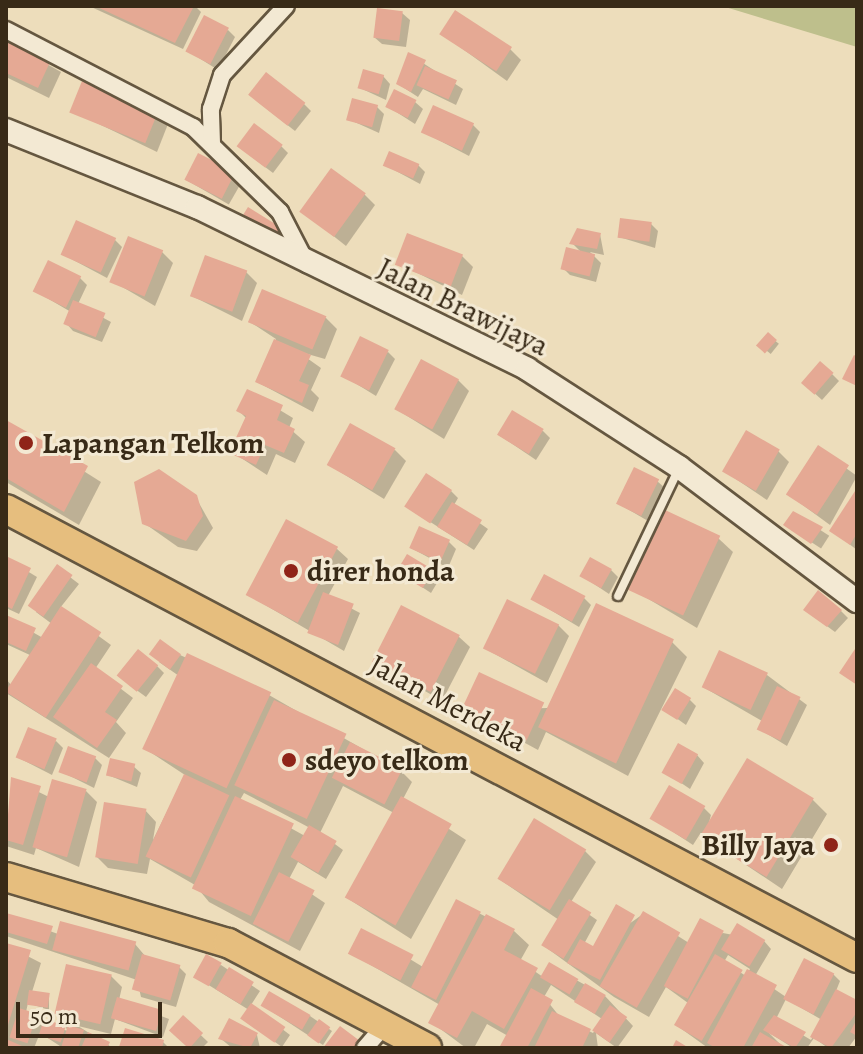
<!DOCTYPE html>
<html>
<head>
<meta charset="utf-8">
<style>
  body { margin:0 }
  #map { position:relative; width:863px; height:1054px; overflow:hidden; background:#edddbb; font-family:Alegreya,serif }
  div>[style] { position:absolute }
  .green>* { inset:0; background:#bebf8c }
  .shadow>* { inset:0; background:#0003; transform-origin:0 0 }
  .building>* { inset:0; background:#e5a994; transform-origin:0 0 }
  .roads { filter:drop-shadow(2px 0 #655740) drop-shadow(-2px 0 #655740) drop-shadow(0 2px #655740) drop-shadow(0 -2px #655740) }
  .service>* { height:8px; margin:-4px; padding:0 4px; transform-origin:4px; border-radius:4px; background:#f3e9d3 }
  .minor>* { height:16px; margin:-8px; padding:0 8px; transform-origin:8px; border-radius:8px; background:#f3e9d3 }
  .tertiary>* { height:22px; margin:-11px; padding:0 11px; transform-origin:11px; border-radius:11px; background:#f3e9d3 }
  .trunk>* { height:28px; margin:-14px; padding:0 14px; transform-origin:14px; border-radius:14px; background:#e6be7e }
  .dots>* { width:22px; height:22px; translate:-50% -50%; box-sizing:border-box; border:4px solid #f3e9d3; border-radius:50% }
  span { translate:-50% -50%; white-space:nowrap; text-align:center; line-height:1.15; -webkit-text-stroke:6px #f3e9d3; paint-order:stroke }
  .street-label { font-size:30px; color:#382a17 }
  .poi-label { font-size:30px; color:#382a17; font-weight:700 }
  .left { translate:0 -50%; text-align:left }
  .right { translate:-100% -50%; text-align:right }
  .frame { position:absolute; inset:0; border:8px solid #382a17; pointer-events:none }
  .scale { position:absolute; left:16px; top:1002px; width:146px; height:36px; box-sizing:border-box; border:4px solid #382a17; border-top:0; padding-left:10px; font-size:24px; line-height:28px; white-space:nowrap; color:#382a17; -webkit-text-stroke:6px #f3e9d3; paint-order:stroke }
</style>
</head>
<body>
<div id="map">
  <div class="green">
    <i style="clip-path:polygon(722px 6px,857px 6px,857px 47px)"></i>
  </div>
  <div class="shadow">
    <i style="clip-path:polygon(89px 6px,195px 6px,201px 12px,183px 49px)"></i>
    <i style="clip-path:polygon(402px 13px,410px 20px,406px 47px,382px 44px,374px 37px)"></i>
    <i style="clip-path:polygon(228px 30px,235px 37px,218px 70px,188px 51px)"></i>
    <i style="clip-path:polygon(442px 34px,510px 49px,521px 60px,507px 81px)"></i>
    <i style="clip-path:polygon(6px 41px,61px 72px,49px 98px,6px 77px)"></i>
    <i style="clip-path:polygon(409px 54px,463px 89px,456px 105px,423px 89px,418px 97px,398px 84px)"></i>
    <i style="clip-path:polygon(383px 76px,390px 84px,386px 100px,360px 88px)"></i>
    <i style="clip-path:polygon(258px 102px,304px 104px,311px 111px,295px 131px)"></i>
    <i style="clip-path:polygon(415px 102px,423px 109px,415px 124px,387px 106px)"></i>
    <i style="clip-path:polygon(377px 107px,384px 114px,379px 133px,348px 119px)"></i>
    <i style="clip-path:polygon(72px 111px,157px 112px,168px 124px,157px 152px)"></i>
    <i style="clip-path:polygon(473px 125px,480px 132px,469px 156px,423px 132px)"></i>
    <i style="clip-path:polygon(281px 146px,288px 153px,273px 173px,247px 153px)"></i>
    <i style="left:199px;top:156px;width:50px;height:27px;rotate:30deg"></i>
    <i style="clip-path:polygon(385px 165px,418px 165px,425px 172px,420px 184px)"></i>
    <i style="clip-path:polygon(364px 194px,375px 205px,346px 246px,302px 211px)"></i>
    <i style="clip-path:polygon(651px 224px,658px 231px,655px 248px,619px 237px)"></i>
    <i style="clip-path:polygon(600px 234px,604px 255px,590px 252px,601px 263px,596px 282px,570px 275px,563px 268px,582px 253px,572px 243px)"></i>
    <i style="clip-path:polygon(115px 240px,122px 247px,107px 278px,62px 254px)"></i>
    <i style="clip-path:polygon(162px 252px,173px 263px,155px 306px,112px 281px)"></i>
    <i style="clip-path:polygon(462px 256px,473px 267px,462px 295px,397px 263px)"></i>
    <i style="clip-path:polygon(246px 272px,257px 283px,242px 321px,192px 296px)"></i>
    <i style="clip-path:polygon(80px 278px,87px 285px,78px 304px,111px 322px,102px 342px,73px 331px,66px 323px,71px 312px,35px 291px)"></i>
    <i style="clip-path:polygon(326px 318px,337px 329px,325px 359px,297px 351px,321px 368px,311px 390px,319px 398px,313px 412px,257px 382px,276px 339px,250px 322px)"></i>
    <i style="left:768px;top:335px;width:14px;height:13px;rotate:39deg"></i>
    <i style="clip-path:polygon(388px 352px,395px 359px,376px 396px,342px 375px)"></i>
    <i style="clip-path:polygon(832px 374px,839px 381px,822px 400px,811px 390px)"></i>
    <i style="clip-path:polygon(458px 380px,469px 391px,444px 439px,396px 409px)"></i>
    <i style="clip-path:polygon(248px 391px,293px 418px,289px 428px,305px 442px,295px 463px,276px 454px,267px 475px,232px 452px,247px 419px,239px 411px)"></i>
    <i style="clip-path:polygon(6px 422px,101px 482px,79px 525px,6px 482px)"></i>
    <i style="clip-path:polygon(543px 431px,550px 438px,536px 460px,499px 435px)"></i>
    <i style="clip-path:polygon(818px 448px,857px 476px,830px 525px,789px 495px)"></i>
    <i style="clip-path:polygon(395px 450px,406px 461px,384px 499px,329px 465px)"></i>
    <i style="clip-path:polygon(778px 451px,789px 462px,767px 500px,724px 471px)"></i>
    <i style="clip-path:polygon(657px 481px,665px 488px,648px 521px,619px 504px)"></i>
    <i style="clip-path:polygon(451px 491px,458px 498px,454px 505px,488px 529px,474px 550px,407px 507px)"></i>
    <i style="clip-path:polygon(857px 492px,857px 550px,832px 531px)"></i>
    <i style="clip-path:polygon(195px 496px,213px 528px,197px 551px,178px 547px,144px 523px)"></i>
    <i style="left:794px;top:513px;width:42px;height:15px;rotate:33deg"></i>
    <i style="clip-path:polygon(718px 538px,733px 552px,697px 628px,630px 588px)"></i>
    <i style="clip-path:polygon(449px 542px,456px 549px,448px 568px,411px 548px)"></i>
    <i style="clip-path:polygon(336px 548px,348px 559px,328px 596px,360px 613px,344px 651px,248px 595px)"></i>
    <i style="clip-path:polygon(9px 560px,37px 577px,19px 614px,6px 608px)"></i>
    <i style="clip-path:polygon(57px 567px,79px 584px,60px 608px,111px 645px,95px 669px,133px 698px,116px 722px,126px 733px,109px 758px,6px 693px,6px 679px,12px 686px,32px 656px,6px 644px,6px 617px,43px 638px,52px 624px,36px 612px)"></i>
    <i style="clip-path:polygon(611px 570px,618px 577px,609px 594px,582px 576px)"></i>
    <i style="clip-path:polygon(433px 571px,440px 578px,431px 593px,399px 572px)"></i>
    <i style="clip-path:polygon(584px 598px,591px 605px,579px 627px,532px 599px)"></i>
    <i style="clip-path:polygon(805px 610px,841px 611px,848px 618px,835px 632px)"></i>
    <i style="clip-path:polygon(558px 625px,569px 636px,547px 683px,486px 649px)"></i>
    <i style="clip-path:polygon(458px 636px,470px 647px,442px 701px,374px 661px)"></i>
    <i style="clip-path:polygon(672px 642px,687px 657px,628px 776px,546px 732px,538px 750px,464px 710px,547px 708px)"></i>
    <i style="clip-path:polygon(evenodd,180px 655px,269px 695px,401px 771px,412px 782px,403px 799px,466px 840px,411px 939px,347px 898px,394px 813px,343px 786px,320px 833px,343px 850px,326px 879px,298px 862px,289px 879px,325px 903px,300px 951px,209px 902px,195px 885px,150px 859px,147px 874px,108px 868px,97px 857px,145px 810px,156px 822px,153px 840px,185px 775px,144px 748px,179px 676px,159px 662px,180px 655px,244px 793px,310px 828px,305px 836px,240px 800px,244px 793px)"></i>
    <i style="clip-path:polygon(157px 666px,164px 673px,146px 697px,127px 683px)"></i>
    <i style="clip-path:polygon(767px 675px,807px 705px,787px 746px,759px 729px,762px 721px,703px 687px)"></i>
    <i style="clip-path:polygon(689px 699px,696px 706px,686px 725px,665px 710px)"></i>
    <i style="clip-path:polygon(56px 741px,63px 748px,52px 775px,17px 757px)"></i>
    <i style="clip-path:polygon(697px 755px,704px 763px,690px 789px,665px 772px)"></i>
    <i style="clip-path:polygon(95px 758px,102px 765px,94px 788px,60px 771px)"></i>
    <i style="clip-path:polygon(133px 766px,141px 773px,137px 787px,108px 775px)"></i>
    <i style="clip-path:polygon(12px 779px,49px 797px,86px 791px,97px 802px,79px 867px,36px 848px,34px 855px,6px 846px)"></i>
    <i style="clip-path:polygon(812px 799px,827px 814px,782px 889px,700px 834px,693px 845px,652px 818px,704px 808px,711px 815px,707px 830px)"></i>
    <i style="clip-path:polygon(evenodd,585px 851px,596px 862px,571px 902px,597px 920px,584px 944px,594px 949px,643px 914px,689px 943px,723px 933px,764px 941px,771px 949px,755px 976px,786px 997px,833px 974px,840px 981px,836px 991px,857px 1002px,857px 1036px,848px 1048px,828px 1048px,814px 1038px,807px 1048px,793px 1048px,768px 1032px,784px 1048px,708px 1048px,676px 1025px,688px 1003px,666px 987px,649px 1017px,614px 997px,544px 946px,559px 920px,499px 879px,585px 851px,728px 955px,750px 969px,746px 976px,724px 962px,728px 955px,585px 851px,786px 999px,822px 1020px,811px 1040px,776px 1019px,786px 999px)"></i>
    <i style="clip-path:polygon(evenodd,457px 902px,514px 931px,529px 945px,520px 961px,543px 977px,578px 981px,605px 996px,633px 1026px,617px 1048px,596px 1033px,598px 1048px,501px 1048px,508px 1036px,487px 1024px,474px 1048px,466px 1048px,431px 1022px,440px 1005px,350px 953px,362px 930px,423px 967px,457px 902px,551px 985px,602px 1019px,593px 1033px,560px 1017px,544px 997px,551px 985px)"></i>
    <i style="clip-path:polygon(6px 915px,58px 934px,135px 944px,146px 957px,179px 967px,186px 974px,176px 1007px,141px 997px,137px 980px,6px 936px)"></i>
    <i style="clip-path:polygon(6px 945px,41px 963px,32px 992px,49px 995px,49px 1010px,28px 1003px,26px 1012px,44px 1024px,68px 1031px,57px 1013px,111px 976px,122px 987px,119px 1000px,169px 1019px,163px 1037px,115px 1019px,111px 1034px,78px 1026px,113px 1048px,63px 1048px,40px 1033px,34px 1048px,6px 1048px)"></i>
    <i style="clip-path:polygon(221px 965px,260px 991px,251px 1005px,290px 1035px,282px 1047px,250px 1024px,249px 1010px,194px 976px)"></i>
    <i style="clip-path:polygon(262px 1005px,310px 1016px,332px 1031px,323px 1045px)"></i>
    <i style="clip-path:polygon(183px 1018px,208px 1042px,202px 1048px,191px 1048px,172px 1030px)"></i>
    <i style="clip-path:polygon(257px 1035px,260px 1048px,232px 1048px,220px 1038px)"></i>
    <i style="clip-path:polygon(163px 1042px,169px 1048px,121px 1047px)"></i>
  </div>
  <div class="building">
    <i style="clip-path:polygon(95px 6px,194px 6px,175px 43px)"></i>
    <i style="left:377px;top:8px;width:26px;height:30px;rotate:7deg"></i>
    <i style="left:455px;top:10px;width:68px;height:29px;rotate:33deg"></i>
    <i style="left:204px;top:15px;width:28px;height:41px;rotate:27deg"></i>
    <i style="clip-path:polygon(6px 38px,51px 60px,38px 88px,6px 73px)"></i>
    <i style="clip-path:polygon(408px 52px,426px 60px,411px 92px,396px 84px)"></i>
    <i style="left:425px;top:66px;width:35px;height:21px;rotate:24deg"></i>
    <i style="left:363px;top:69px;width:22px;height:20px;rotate:16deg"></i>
    <i style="left:266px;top:72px;width:50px;height:29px;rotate:38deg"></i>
    <i style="left:82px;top:81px;width:82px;height:34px;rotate:22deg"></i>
    <i style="left:394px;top:89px;width:25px;height:20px;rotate:26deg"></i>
    <i style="left:352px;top:98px;width:27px;height:23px;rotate:15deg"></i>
    <i style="left:433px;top:105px;width:45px;height:30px;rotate:24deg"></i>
    <i style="left:254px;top:123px;width:36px;height:29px;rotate:37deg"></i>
    <i style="left:389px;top:151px;width:33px;height:16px;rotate:23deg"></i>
    <i style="left:198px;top:153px;width:42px;height:30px;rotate:27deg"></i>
    <i style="left:331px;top:168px;width:43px;height:54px;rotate:36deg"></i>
    <i style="left:248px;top:207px;width:44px;height:12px;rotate:32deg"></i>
    <i style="left:620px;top:218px;width:32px;height:20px;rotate:7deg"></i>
    <i style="left:76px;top:220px;width:44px;height:38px;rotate:24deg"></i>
    <i style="clip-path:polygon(577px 228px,601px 233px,597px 249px,569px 244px)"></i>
    <i style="left:407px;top:233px;width:60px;height:34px;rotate:21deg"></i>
    <i style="left:128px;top:236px;width:38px;height:50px;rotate:22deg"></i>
    <i style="left:566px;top:247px;width:30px;height:23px;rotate:14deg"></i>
    <i style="left:205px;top:255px;width:45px;height:44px;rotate:20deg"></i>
    <i style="left:48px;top:260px;width:37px;height:35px;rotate:26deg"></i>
    <i style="left:262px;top:289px;width:70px;height:36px;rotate:23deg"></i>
    <i style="left:73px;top:300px;width:35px;height:26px;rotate:22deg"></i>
    <i style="left:768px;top:332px;width:12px;height:18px;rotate:42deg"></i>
    <i style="left:360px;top:336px;width:32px;height:45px;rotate:26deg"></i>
    <i style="clip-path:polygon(274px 339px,311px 355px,299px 381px,309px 385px,302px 403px,255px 382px)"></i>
    <i style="clip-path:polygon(854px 355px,857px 357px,857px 386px,842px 379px)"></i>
    <i style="left:421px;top:359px;width:43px;height:57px;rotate:28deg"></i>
    <i style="left:820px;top:361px;width:18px;height:29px;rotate:41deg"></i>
    <i style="clip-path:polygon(247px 389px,283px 405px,277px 420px,295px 429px,284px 453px,265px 445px,256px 465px,229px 453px,246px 416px,236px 411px)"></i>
    <i style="left:512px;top:410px;width:37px;height:29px;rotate:31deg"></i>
    <i style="clip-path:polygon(6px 420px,88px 466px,64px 512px,6px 478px)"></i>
    <i style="left:350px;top:423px;width:52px;height:48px;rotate:29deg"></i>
    <i style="left:746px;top:430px;width:39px;height:48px;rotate:30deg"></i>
    <i style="left:818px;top:445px;width:37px;height:59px;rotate:33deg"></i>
    <i style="left:634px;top:467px;width:28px;height:41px;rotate:26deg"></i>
    <i style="clip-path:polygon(159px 469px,197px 495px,203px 516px,186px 541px,142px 524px,134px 482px)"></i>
    <i style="left:426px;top:473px;width:31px;height:40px;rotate:33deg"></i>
    <i style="clip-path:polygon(857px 488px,857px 533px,850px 545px,829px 531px)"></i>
    <i style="left:452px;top:502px;width:35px;height:29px;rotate:31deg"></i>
    <i style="left:665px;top:510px;width:61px;height:88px;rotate:25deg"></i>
    <i style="clip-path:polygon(793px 511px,823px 527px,811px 544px,783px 525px)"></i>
    <i style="left:286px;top:519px;width:59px;height:86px;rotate:28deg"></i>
    <i style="left:419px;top:526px;width:34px;height:24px;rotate:24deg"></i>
    <i style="left:407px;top:554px;width:31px;height:21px;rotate:31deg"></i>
    <i style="clip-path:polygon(8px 557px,31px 568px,12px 609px,6px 606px)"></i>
    <i style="left:590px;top:557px;width:25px;height:22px;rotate:29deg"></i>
    <i style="left:57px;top:564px;width:19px;height:51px;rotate:35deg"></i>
    <i style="left:544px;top:574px;width:47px;height:29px;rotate:28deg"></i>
    <i style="clip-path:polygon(818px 590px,842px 610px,827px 627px,803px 610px)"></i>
    <i style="left:323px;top:592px;width:33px;height:44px;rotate:21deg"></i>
    <i style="left:507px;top:599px;width:58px;height:55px;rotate:26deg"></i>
    <i style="left:596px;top:603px;width:86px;height:137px;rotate:25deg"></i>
    <i style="left:401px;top:605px;width:66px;height:64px;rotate:27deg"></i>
    <i style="left:61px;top:606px;width:48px;height:102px;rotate:33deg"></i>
    <i style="clip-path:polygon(6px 615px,36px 628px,26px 651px,6px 642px)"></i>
    <i style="left:160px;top:639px;width:26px;height:19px;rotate:36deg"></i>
    <i style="clip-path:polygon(857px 646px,857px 685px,839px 673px)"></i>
    <i style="left:138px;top:649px;width:26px;height:34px;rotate:39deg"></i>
    <i style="left:719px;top:650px;width:54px;height:41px;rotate:25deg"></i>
    <i style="left:187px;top:653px;width:93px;height:106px;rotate:25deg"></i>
    <i style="clip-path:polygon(91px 663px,123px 686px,105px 712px,117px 720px,97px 748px,53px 717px)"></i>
    <i style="left:479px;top:672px;width:72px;height:42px;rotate:25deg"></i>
    <i style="left:777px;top:686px;width:26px;height:48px;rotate:25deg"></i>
    <i style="left:675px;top:688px;width:19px;height:26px;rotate:32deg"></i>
    <i style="left:274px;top:700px;width:80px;height:94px;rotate:25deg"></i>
    <i style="left:28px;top:727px;width:31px;height:33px;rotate:22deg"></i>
    <i style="left:350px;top:742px;width:59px;height:40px;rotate:27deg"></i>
    <i style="left:678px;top:743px;width:23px;height:34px;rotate:29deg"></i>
    <i style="left:68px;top:746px;width:30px;height:28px;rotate:20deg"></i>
    <i style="left:110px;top:758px;width:26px;height:18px;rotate:13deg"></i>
    <i style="left:747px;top:758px;width:78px;height:92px;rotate:31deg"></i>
    <i style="left:184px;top:774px;width:50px;height:91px;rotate:25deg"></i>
    <i style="clip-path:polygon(11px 777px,41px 786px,23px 845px,6px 840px)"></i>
    <i style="left:52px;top:779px;width:36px;height:71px;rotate:16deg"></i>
    <i style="left:669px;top:785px;width:42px;height:39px;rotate:30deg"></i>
    <i style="left:235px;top:796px;width:65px;height:102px;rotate:25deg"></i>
    <i style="left:401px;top:796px;width:58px;height:116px;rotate:29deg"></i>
    <i style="left:104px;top:802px;width:43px;height:56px;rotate:9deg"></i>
    <i style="left:534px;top:818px;width:61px;height:71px;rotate:31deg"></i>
    <i style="left:309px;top:825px;width:32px;height:37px;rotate:30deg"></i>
    <i style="left:279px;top:872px;width:40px;height:58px;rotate:27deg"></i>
    <i style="left:456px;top:899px;width:28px;height:99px;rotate:27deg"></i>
    <i style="left:569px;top:899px;width:26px;height:54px;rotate:31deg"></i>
    <i style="clip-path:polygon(616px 904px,635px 915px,600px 980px,567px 963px,580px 939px,593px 946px)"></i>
    <i style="left:643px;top:911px;width:43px;height:87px;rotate:30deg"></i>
    <i style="clip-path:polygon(6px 913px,53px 926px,47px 944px,6px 932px)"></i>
    <i style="clip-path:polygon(486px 914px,515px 929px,504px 950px,538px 968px,504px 1029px,472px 1011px,457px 1038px,428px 1023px)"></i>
    <i style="left:700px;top:918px;width:27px;height:77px;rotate:28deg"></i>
    <i style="left:60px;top:921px;width:79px;height:30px;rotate:15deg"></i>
    <i style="left:737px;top:923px;width:33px;height:31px;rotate:31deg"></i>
    <i style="left:361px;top:928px;width:59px;height:29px;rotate:27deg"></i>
    <i style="clip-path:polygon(6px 943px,31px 950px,7px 1028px,6px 1028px)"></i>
    <i style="left:142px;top:954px;width:40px;height:37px;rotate:16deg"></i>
    <i style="left:206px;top:954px;width:18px;height:27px;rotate:29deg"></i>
    <i style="left:715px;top:954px;width:32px;height:82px;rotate:30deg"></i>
    <i style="left:804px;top:958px;width:34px;height:46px;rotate:27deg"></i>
    <i style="left:549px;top:962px;width:34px;height:18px;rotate:30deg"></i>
    <i style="left:66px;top:964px;width:47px;height:51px;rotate:13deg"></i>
    <i style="left:229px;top:967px;width:29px;height:26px;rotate:31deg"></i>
    <i style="clip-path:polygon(747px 969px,777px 985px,743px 1048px,716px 1048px,707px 1043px)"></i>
    <i style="left:585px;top:983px;width:24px;height:22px;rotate:30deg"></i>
    <i style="clip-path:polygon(531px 988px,553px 1000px,527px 1048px,499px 1048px)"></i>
    <i style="clip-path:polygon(836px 989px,857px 1000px,857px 1012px,831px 1048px,810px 1037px)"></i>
    <i style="left:29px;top:990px;width:21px;height:15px;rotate:8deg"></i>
    <i style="left:269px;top:991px;width:48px;height:17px;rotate:30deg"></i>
    <i style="left:117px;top:997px;width:47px;height:22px;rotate:16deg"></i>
    <i style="left:251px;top:1003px;width:42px;height:19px;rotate:35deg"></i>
    <i style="left:610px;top:1005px;width:21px;height:31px;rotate:35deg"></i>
    <i style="left:19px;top:1008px;width:19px;height:31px;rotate:18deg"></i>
    <i style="clip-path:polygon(552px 1011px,591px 1029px,582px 1048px,534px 1048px)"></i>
    <i style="left:183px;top:1015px;width:27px;height:21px;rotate:42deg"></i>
    <i style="clip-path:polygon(774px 1015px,806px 1032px,795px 1048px,763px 1030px)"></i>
    <i style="clip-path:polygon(229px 1018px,258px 1033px,250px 1048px,218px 1039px)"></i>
    <i style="left:44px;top:1019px;width:23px;height:17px;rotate:18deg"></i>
    <i style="left:319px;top:1019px;width:14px;height:20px;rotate:36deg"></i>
    <i style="clip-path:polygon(857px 1019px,857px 1036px,850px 1032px)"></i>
    <i style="clip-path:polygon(68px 1025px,84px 1030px,78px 1048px,61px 1048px)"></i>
    <i style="clip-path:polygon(340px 1026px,364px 1044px,361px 1048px,323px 1048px)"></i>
    <i style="clip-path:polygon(125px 1028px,164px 1040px,162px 1048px,119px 1047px)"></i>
    <i style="clip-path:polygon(88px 1032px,110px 1042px,107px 1048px,81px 1048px)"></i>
    <i style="clip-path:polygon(760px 1032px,788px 1048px,751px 1048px)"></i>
    <i style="clip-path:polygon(6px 1039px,22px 1046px,21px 1048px,6px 1048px)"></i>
    <i style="clip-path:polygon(676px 1040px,689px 1048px,672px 1048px)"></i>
  </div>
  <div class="roads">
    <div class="service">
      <i style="left:618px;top:596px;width:142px;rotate:-64.5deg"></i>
    </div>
    <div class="minor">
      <i style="left:6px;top:30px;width:211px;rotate:27.4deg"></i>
      <i style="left:193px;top:127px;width:122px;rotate:44.3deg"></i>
      <i style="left:280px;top:212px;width:59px;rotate:62.6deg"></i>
      <i style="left:212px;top:143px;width:34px;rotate:-92deg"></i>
      <i style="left:211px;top:109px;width:36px;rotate:-72deg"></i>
      <i style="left:222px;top:75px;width:94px;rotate:-47.2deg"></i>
      <i style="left:365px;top:1048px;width:30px;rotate:-49deg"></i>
    </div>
    <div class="tertiary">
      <i style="left:6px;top:130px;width:206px;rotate:22deg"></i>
      <i style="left:197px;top:207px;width:368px;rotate:26.1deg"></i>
      <i style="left:527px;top:369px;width:181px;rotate:32.8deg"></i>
      <i style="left:679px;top:467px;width:223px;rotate:37deg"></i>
    </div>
    <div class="trunk">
      <i style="left:6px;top:509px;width:962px;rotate:27.82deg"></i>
      <i style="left:6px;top:877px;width:232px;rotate:16.6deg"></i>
      <i style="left:228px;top:943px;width:225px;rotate:27.8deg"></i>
    </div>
  </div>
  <div class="dots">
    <i style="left:26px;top:443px;background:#8f2418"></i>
    <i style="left:291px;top:571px;background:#8f2418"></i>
    <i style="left:289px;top:760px;background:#8f2418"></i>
    <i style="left:831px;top:845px;background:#8f2418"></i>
  </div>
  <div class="street-label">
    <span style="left:463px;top:307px;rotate:26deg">Jalan Brawijaya</span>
    <span style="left:448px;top:703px;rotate:28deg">Jalan Merdeka</span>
  </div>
  <div class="poi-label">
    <span class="left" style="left:42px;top:443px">Lapangan Telkom</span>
    <span class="left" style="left:307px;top:571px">direr honda</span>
    <span class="left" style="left:305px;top:760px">sdeyo telkom</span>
    <span class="right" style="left:815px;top:845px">Billy Jaya</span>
  </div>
  <div class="frame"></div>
  <div class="scale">50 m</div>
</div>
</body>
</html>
